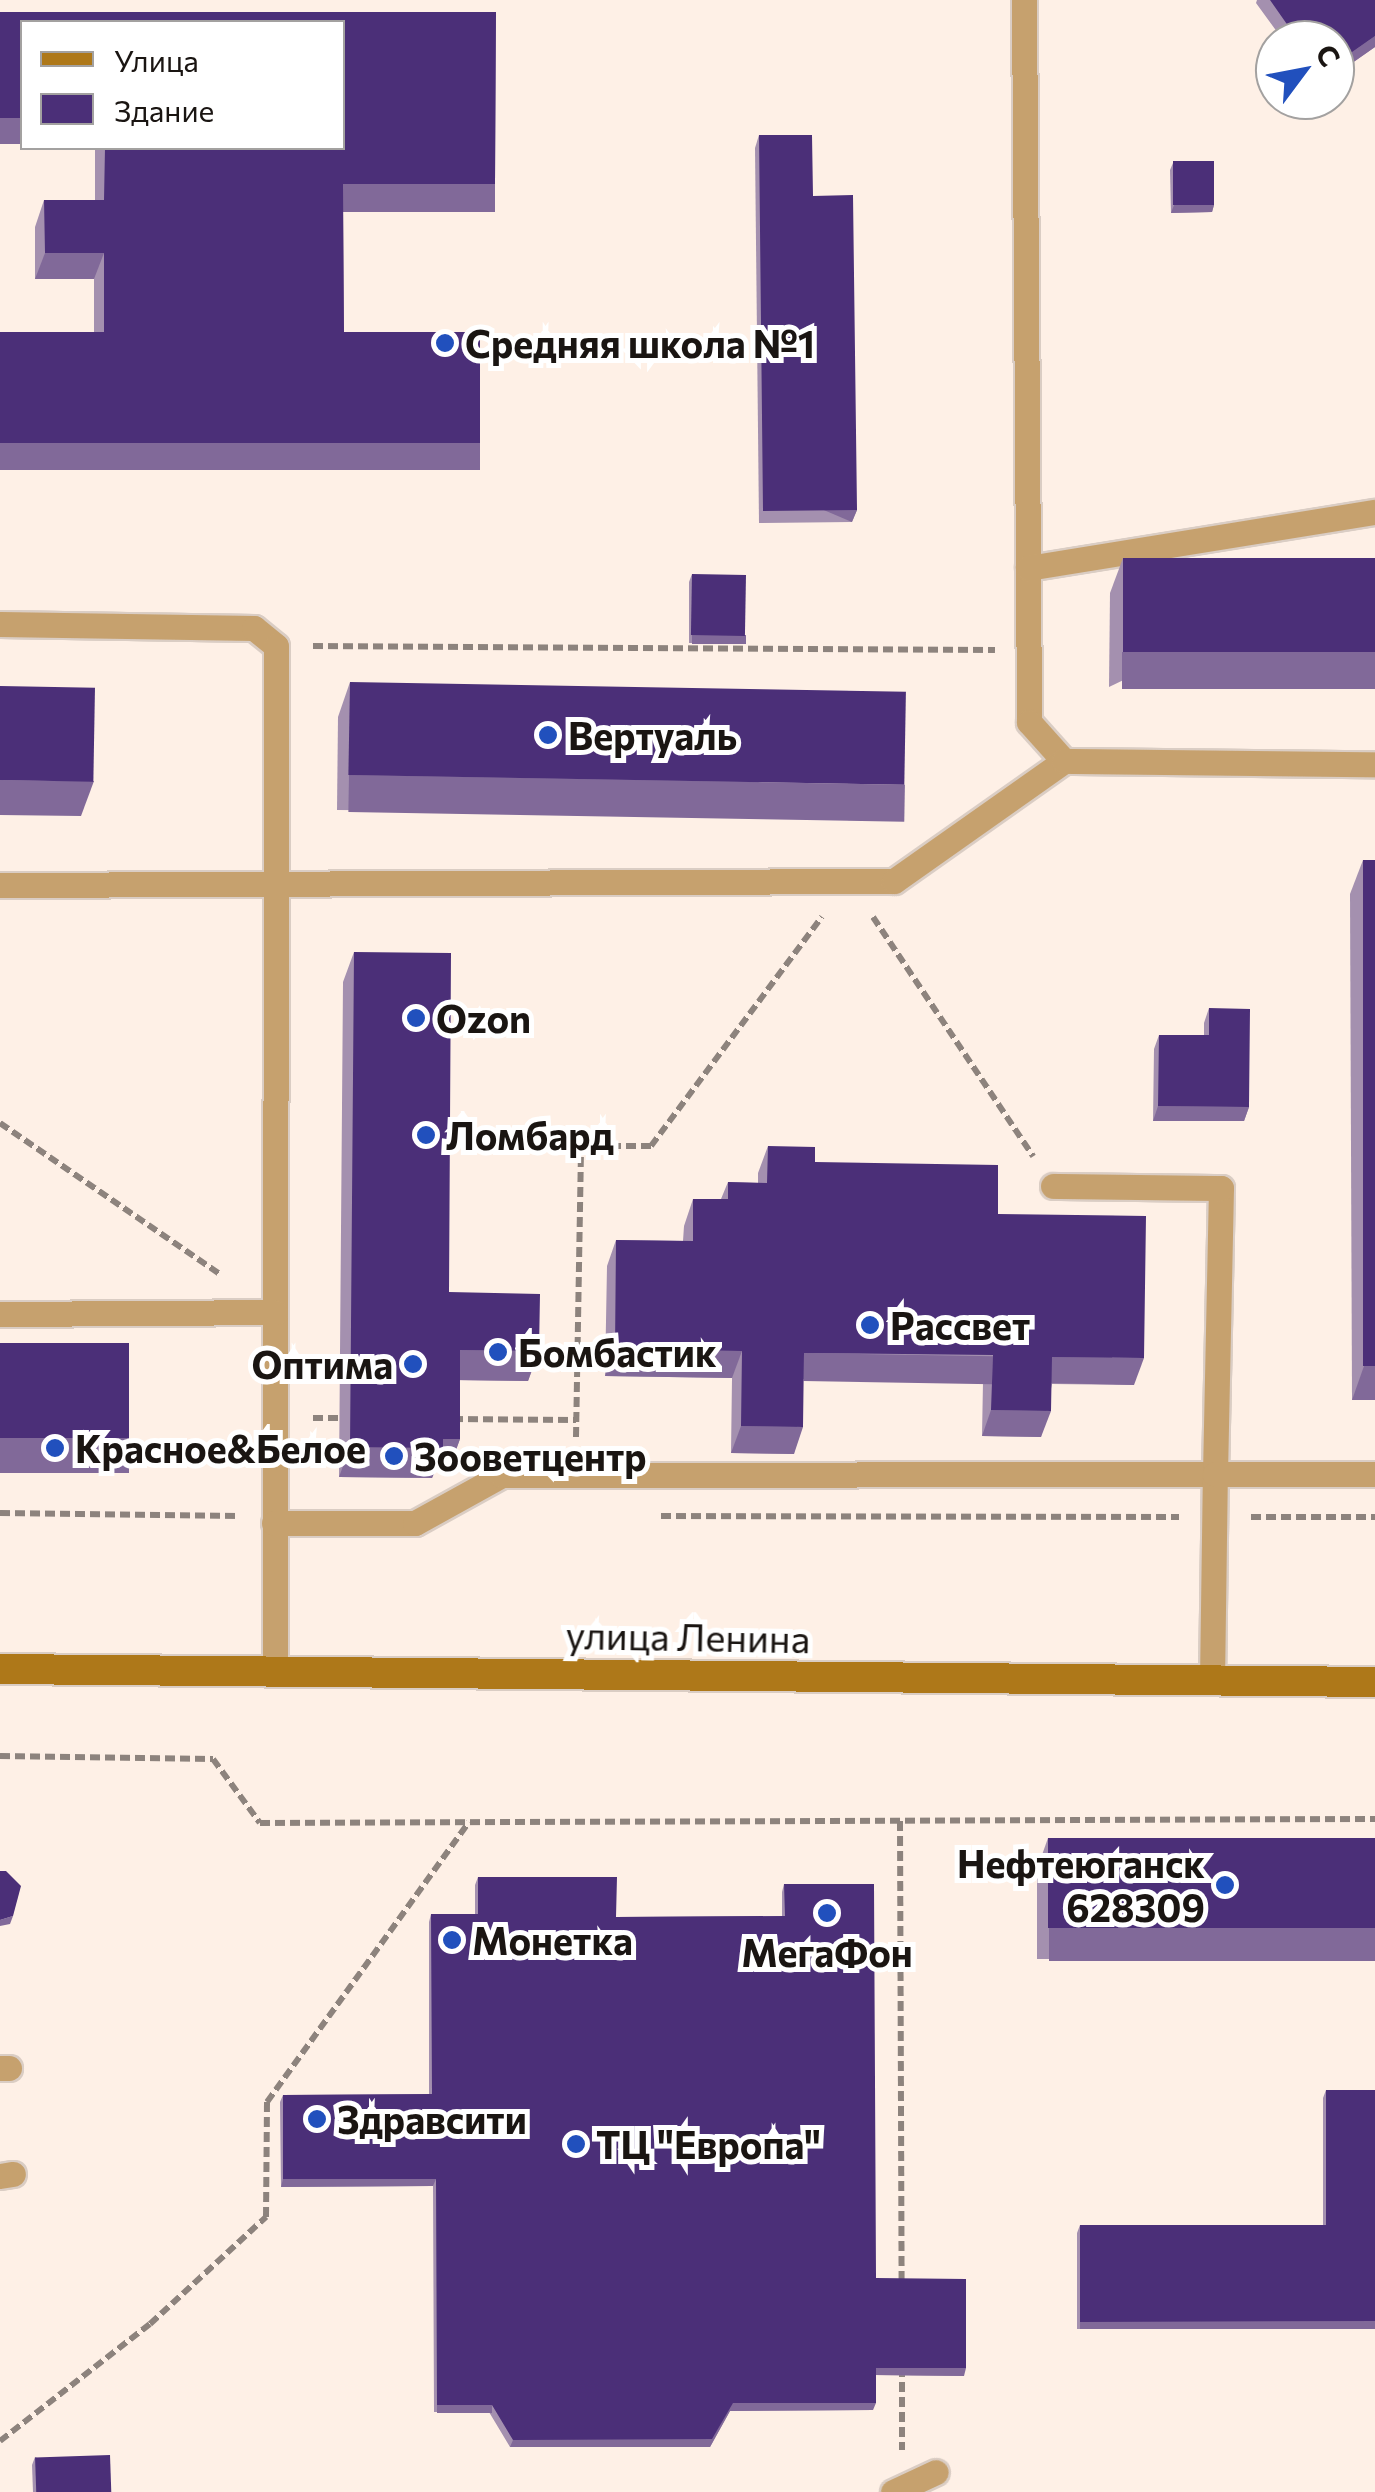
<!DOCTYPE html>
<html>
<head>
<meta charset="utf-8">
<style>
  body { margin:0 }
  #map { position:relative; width:1375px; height:2492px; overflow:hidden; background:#fef0e6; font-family:Commissioner,sans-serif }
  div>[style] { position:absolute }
  .path>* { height:6px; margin-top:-3px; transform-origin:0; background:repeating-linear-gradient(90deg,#8d837d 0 10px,transparent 0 15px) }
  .roads { filter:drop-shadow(2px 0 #dacdc4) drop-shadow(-2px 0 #dacdc4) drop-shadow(0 2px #dacdc4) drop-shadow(0 -2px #dacdc4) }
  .service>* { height:25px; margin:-12.5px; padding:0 12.5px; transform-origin:12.5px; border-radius:12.5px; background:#c6a16e }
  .secondary>* { height:30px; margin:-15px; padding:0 15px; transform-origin:15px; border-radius:15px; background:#ae7819 }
  .wall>* { inset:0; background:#a490af }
  .shaded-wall>* { inset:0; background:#816999; transform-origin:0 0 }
  .building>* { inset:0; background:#4b2f78; transform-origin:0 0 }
  .dots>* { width:28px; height:28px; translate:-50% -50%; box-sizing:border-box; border:5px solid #fff; border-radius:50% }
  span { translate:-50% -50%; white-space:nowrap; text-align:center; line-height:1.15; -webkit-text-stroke:10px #fff; paint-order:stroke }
  .poi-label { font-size:38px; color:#1a1512; font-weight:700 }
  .left { translate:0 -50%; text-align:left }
  .right { translate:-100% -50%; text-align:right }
  .street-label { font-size:38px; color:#1a1512 }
  .legend { position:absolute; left:20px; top:20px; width:325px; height:130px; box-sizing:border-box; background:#fff; border:2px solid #a3a1a0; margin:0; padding:12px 18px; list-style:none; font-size:30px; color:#1a1512 }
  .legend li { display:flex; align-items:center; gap:20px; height:50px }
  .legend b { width:50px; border:2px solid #a3a1a0 }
  .north { position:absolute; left:1255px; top:20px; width:100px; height:100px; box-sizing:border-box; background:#fff; border:2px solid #a3a1a0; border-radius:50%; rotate:58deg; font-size:28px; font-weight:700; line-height:40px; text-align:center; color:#1a1512 }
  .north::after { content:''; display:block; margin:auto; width:35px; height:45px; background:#2150bd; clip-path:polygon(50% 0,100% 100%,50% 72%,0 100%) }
</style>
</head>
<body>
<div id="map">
  <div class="path">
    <i style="left:313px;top:646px;width:682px;rotate:0.34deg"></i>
    <i style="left:873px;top:917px;width:288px;rotate:56.2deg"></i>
    <i style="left:0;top:1123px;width:267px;rotate:34.5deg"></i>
    <i style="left:313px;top:1418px;width:32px"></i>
    <i style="left:453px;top:1419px;width:123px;rotate:0.5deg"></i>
    <i style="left:576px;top:1437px;width:291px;rotate:-89deg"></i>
    <i style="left:581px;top:1146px;width:70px"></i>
    <i style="left:651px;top:1146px;width:286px;rotate:-53.3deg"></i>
    <i style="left:0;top:1513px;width:239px;rotate:0.7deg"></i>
    <i style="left:661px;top:1516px;width:518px;rotate:0.11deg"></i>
    <i style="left:1251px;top:1517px;width:124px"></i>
    <i style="left:0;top:1756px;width:213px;rotate:0.8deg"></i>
    <i style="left:213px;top:1759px;width:79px;rotate:53.7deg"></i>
    <i style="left:260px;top:1823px;width:1115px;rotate:-0.21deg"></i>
    <i style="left:900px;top:1821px;width:464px;rotate:89.8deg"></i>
    <i style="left:902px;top:2367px;width:83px;rotate:90deg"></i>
    <i style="left:0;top:2441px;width:190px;rotate:-38deg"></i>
    <i style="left:150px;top:2324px;width:158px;rotate:-42.7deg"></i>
    <i style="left:266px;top:2217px;width:115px;rotate:-89.5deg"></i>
    <i style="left:267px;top:2102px;width:345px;rotate:-54.2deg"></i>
  </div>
  <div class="roads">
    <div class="service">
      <i style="left:1024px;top:0;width:722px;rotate:89.6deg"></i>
      <i style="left:1029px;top:722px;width:52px;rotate:48.1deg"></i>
      <i style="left:1028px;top:568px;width:351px;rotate:-9.2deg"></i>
      <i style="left:0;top:624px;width:254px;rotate:0.9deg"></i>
      <i style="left:254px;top:628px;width:28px;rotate:39deg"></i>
      <i style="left:276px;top:646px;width:1024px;rotate:90.06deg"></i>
      <i style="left:0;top:885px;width:894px;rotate:-0.26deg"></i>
      <i style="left:894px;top:881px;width:208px;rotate:-35.2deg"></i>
      <i style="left:1064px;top:761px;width:311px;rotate:0.6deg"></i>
      <i style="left:0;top:1314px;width:275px;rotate:-0.4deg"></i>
      <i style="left:274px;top:1523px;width:141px"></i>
      <i style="left:415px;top:1523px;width:99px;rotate:-28.9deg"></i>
      <i style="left:502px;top:1475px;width:713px;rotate:-0.08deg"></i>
      <i style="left:1215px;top:1474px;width:286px;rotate:-88.8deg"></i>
      <i style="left:1221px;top:1188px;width:168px;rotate:-179.3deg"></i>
      <i style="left:1212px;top:1681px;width:207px;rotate:-89.2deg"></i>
      <i style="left:1215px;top:1474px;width:160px"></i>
      <i style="left:0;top:2068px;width:9px"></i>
      <i style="left:0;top:2176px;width:13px;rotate:-9deg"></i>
      <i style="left:893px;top:2492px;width:47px;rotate:-24.9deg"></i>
    </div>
    <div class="secondary">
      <i style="left:0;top:1669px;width:1375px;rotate:0.54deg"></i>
    </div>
  </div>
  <div class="wall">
    <i style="clip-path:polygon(1257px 0,1375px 0,1375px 47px,1335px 75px,1335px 40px,1283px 40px,1256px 3px)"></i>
    <i style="clip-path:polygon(0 12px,496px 12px,495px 184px,485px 211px,343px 211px,344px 332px,480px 332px,480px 443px,470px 470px,0 470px,0 332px,94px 332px,94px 279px,35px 279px,35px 227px,44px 200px,95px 200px,95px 148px,342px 148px,342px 22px,22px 22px,22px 144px,0 144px)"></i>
    <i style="clip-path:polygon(759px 135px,813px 196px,857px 510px,852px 522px,759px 523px,755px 148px)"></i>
    <i style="clip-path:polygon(1173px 163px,1214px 205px,1212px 212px,1171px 213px,1170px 170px)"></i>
    <i style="clip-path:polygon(1123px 558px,1375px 559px,1109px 687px,1110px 593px)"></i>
    <i style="clip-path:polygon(692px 574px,743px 643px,689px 643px,689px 582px)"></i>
    <i style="clip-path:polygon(350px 682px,892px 815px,337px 810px,338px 717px)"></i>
    <i style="clip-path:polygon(1363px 860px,1375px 860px,1375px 1400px,1352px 1400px,1350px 894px)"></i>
    <i style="clip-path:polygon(354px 952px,449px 1292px,539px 1351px,528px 1381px,460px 1380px,460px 1439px,449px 1469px,436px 1469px,432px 1478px,339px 1477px,343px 982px)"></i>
    <i style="clip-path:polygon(1209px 1008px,1249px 1107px,1244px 1121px,1153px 1121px,1154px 1049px,1159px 1035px,1204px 1035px,1204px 1023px)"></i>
    <i style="clip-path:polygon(768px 1146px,815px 1162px,998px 1214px,1134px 1385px,1052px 1384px,1041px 1437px,982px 1436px,983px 1382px,803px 1379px,794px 1454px,731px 1453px,732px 1378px,605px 1376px,607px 1266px,616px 1240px,683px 1241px,684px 1226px,693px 1199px,721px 1199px,728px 1182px,758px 1183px,758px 1173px)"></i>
    <i style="clip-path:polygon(1048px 1838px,1375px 1838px,1375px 1959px,1037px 1959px,1037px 1869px)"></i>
    <i style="clip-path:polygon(478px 1877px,616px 1917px,782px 1916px,782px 1892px,784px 1884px,876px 2278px,964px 2376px,876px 2375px,873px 2410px,730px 2411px,710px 2447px,510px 2447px,489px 2412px,434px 2412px,433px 2186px,281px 2187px,280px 2102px,283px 2095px,429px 2094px,429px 1922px,431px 1914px,475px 1914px,475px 1885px)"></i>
    <i style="clip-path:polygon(1326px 2090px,1375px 2090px,1375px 2329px,1077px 2329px,1077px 2233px,1080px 2225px,1323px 2225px,1323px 2098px)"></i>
    <i style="clip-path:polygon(35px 2457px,111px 2492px,33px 2492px,32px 2465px)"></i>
  </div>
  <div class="shaded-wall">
    <i style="clip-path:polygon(1375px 36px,1375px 47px,1335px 75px,1335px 64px)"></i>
    <i style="left:0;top:118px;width:22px;height:26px"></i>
    <i style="left:343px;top:184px;width:152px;height:28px"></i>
    <i style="clip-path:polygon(1174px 205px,1214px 205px,1212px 212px,1171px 213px)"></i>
    <i style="clip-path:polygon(45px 253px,104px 253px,94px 279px,35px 279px)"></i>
    <i style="left:0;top:443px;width:480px;height:27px"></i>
    <i style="left:857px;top:510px;width:13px;height:94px;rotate:113deg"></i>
    <i style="left:692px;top:635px;width:54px;height:9px"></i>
    <i style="left:1122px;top:652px;width:253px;height:37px"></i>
    <i style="left:349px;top:775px;width:556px;height:37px;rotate:1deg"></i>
    <i style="clip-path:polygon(0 780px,94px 781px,81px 816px,0 815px)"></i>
    <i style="clip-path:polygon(1158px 1106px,1249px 1107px,1244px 1121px,1153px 1121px)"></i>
    <i style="clip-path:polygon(615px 1349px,742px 1351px,732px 1378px,605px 1376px)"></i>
    <i style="clip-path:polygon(460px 1350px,539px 1351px,528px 1381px,449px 1380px)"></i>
    <i style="left:804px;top:1353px;width:189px;height:28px;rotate:1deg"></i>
    <i style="clip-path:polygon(1052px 1357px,1144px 1358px,1134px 1385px,1042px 1383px)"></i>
    <i style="clip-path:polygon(1364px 1366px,1375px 1366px,1375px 1400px,1352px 1400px)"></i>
    <i style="clip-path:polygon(991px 1410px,1051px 1411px,1041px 1437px,982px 1436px)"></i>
    <i style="clip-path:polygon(741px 1426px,803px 1427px,794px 1454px,731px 1453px)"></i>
    <i style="left:0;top:1438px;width:129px;height:35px"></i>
    <i style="clip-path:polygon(443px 1439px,460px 1439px,449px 1469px,436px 1469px,432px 1478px,339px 1477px,350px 1447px)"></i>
    <i style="clip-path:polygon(13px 1916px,10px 1924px,0 1926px,0 1920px)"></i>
    <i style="left:1049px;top:1928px;width:326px;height:33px"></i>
    <i style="clip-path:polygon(283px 2179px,436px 2179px,433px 2186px,281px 2187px)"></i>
    <i style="left:1375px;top:2321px;width:8px;height:295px;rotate:90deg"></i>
    <i style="clip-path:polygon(876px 2368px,966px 2368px,964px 2376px,873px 2375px)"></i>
    <i style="clip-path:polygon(733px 2403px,876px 2403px,873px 2410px,730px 2411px,710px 2447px,510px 2447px,513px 2440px)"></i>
    <i style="left:437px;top:2405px;width:55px;height:8px"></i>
  </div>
  <div class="building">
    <i style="clip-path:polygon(1270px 0,1375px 0,1375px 36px,1335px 64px,1335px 40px,1298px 40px)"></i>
    <i style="clip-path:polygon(0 12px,496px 12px,495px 184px,343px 184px,344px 332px,480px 332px,480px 443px,0 443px,0 332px,104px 332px,104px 253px,45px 253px,44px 200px,104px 200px,105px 148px,342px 148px,342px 22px,22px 22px,22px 118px,0 118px)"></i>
    <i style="clip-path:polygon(759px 135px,812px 135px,813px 196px,853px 195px,857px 510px,763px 511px)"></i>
    <i style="left:1214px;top:161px;width:44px;height:41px;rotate:90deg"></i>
    <i style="left:1123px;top:558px;width:252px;height:94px"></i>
    <i style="left:692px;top:574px;width:54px;height:61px;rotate:1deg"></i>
    <i style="left:350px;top:682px;width:556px;height:93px;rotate:1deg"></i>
    <i style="left:0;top:686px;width:95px;height:94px;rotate:1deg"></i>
    <i style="left:1363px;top:860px;width:12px;height:506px"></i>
    <i style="clip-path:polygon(354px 952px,451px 953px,449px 1292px,540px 1294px,539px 1351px,460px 1350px,460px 1439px,443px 1439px,443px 1448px,350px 1447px)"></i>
    <i style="clip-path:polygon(1209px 1008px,1250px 1009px,1249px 1107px,1158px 1106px,1159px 1035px,1209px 1035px)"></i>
    <i style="clip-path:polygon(768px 1146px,815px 1147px,815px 1162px,998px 1165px,998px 1214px,1146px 1216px,1144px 1358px,1052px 1357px,1051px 1411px,991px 1410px,993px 1355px,804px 1353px,803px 1427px,741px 1426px,742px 1351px,615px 1349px,616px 1240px,693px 1241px,693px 1199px,728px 1199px,728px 1182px,767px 1183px)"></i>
    <i style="left:0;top:1343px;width:129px;height:95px"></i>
    <i style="left:1048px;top:1838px;width:327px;height:90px"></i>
    <i style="clip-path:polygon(0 1871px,6px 1871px,21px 1886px,13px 1916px,0 1920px)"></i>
    <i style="clip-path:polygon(478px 1877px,617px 1877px,616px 1917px,785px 1916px,784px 1884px,874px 1884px,876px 2278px,966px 2279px,966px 2368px,876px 2368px,876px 2403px,733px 2403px,712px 2439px,513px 2440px,492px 2405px,437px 2405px,436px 2179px,283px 2179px,283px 2095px,432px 2094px,431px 1914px,478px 1914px)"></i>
    <i style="clip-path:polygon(1326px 2090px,1375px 2090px,1375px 2321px,1080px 2322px,1080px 2225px,1326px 2225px)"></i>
    <i style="left:110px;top:2455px;width:37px;height:75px;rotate:88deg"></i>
  </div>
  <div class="dots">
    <i style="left:445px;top:343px;background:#2150bd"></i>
    <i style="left:548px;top:735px;background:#2150bd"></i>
    <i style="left:416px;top:1018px;background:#2150bd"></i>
    <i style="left:426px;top:1135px;background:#2150bd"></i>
    <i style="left:870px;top:1325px;background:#2150bd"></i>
    <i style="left:498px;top:1352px;background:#2150bd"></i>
    <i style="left:413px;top:1364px;background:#2150bd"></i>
    <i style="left:55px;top:1448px;background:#2150bd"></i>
    <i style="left:394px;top:1456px;background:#2150bd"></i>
    <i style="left:1225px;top:1885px;background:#2150bd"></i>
    <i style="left:827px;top:1913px;background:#2150bd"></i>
    <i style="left:452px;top:1940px;background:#2150bd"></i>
    <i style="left:317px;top:2119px;background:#2150bd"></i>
    <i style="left:576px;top:2144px;background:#2150bd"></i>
  </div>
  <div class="poi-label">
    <span class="left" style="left:465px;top:343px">Средняя школа №1</span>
    <span class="left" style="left:568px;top:735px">Вертуаль</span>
    <span class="left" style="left:436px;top:1018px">Ozon</span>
    <span class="left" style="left:446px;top:1135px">Ломбард</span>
    <span class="left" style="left:890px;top:1325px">Рассвет</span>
    <span class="left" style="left:518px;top:1352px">Бомбастик</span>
    <span class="right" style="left:393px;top:1364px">Оптима</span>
    <span class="left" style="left:75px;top:1448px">Красное&amp;Белое</span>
    <span class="left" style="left:414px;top:1456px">Зооветцентр</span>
    <span class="right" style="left:1205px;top:1885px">Нефтеюганск<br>628309</span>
    <span class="left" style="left:472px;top:1940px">Монетка</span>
    <span style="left:827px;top:1952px">МегаФон</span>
    <span class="left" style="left:337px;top:2119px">Здравсити</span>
    <span class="left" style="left:596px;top:2144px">ТЦ "Европа"</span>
  </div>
  <div class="street-label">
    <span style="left:688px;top:1636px;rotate:1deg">улица Ленина</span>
  </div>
  <ul class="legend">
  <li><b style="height:12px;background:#ae7819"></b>Улица</li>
  <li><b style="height:28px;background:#4b2f78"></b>Здание</li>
  </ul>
  <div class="north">С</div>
</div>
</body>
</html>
